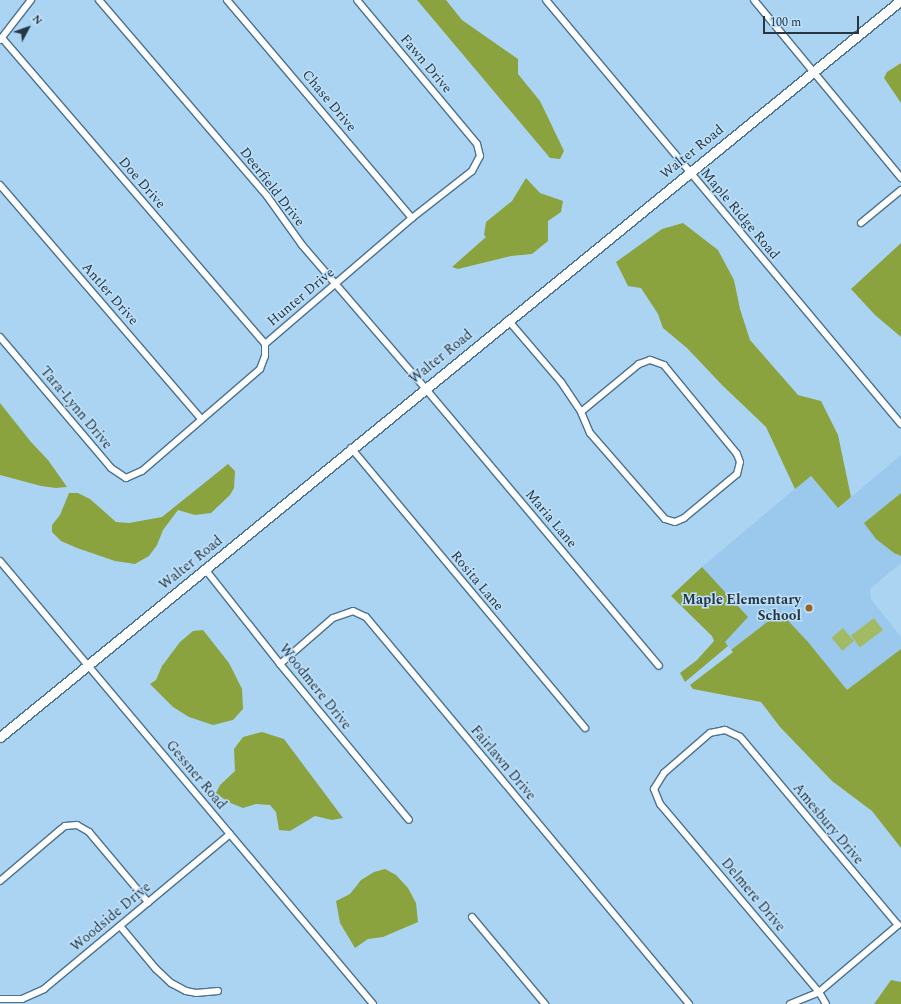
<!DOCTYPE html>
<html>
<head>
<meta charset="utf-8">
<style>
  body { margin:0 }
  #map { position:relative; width:901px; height:1004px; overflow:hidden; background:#abd4f3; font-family:Spectral,serif }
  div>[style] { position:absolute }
  .built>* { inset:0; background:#9ac9ed }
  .green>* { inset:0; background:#a3ba65; transform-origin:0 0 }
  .forest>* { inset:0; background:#8ba33e }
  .roads { filter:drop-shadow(1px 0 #4c728e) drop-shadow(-1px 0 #4c728e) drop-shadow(0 1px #4c728e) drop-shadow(0 -1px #4c728e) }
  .street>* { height:6px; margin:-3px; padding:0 3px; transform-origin:3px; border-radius:3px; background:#fff }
  .secondary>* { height:9px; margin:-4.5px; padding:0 4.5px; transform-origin:4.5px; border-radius:4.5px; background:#fff }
  .dots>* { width:11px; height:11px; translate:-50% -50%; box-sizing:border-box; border:2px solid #bfe0f9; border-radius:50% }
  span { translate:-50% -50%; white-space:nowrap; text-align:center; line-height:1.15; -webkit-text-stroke:3px #bfe0f9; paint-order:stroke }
  .street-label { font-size:14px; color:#263643 }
  .poi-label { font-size:14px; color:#263643; font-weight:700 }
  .right { translate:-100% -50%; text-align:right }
  .north { position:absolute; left:8px; top:8px; width:40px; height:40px; -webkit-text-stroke:3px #bfe0f9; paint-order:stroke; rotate:49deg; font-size:11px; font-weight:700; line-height:16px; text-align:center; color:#263643 }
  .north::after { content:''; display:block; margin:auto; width:14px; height:18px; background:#263643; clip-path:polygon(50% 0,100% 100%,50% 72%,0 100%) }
  .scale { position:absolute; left:763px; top:16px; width:96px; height:18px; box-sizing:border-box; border:2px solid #263643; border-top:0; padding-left:5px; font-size:12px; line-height:14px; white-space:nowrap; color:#263643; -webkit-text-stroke:3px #bfe0f9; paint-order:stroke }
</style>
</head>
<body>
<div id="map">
  <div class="built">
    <i style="clip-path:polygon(901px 455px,901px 493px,870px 518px,901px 552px,901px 563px,870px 589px,871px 599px,901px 637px,901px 699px,826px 760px,725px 642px,702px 567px,810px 476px,838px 508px)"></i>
  </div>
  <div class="green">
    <i style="left:874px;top:618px;width:15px;height:29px;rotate:53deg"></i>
    <i style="left:843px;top:628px;width:17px;height:15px;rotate:50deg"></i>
  </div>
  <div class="forest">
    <i style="clip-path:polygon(417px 0,446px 0,462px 20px,518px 59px,518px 74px,540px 101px,564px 151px,560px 159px,550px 158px)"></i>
    <i style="clip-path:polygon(901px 63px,901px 103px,884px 78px,887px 72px)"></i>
    <i style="clip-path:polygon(526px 178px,540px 193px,563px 201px,561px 212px,548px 221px,548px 241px,532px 254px,511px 256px,458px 269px,452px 267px,486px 237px,484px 235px,486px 222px,512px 201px)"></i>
    <i style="clip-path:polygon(683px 223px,718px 250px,734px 280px,740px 309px,750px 340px,798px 395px,821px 401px,838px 435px,851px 497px,838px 508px,811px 476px,795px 489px,766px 427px,723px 386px,687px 348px,663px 328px,658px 314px,641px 288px,628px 286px,616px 262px,662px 229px)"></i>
    <i style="clip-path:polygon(901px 243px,901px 337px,875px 315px,851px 289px)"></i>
    <i style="clip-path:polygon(0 403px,31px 442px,48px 460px,67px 487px,56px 488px,41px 486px,0 475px)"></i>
    <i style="clip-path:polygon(228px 464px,235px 471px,234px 488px,230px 495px,211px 513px,195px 515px,178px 510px,163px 530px,157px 545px,149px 556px,135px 564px,115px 561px,77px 548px,61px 541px,52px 532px,52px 525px,60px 515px,69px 493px,78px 493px,90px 499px,116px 522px,129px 523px,162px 517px)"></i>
    <i style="clip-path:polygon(901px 493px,901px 556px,894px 553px,876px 539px,864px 523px)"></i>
    <i style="clip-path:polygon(702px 567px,748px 617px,725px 642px,728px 646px,685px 682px,680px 673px,697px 660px,714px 641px,712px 636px,671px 596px)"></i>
    <i style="clip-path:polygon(780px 612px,808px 642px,847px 690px,901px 649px,901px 848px,872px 811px,832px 781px,780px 727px,761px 702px,693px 689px,690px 685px,733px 652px,731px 650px)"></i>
    <i style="clip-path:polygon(203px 630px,229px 663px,242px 689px,243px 709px,233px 720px,213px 725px,189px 717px,173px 707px,150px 684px,156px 680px,162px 666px,180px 642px,193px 631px)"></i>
    <i style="clip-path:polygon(262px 732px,284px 739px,343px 818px,332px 820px,315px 816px,290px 831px,279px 830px,276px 812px,270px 805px,256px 804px,243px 808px,228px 802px,216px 793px,220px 785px,235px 771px,234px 749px,243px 737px)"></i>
    <i style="clip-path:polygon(385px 869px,396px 875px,408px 888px,416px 903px,418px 922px,383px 937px,368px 939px,355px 948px,340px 923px,336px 901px,350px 894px,361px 880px,374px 872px)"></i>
    <i style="clip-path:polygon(891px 980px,901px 982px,901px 1004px,874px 1004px)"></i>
  </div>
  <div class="roads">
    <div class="street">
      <i style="left:99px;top:0;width:258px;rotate:49.4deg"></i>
      <i style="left:267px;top:196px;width:60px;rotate:54.5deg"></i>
      <i style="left:302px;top:245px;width:189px;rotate:49.3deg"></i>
      <i style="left:425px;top:388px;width:363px;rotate:49.9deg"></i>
      <i style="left:227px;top:0;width:286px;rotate:49.7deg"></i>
      <i style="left:546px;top:0;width:553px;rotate:50.06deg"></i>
      <i style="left:754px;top:0;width:231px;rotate:50.4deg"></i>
      <i style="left:2px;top:38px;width:403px;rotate:49.3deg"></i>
      <i style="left:0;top:40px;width:51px;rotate:-52.2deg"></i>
      <i style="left:0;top:185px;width:308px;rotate:49.3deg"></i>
      <i style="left:861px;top:223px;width:52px;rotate:-39.5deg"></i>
      <i style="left:508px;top:320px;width:82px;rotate:49.5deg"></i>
      <i style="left:561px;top:382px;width:36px;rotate:56deg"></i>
      <i style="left:581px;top:412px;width:23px;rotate:67deg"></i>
      <i style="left:590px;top:433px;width:114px;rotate:48.9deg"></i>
      <i style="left:665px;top:519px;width:10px;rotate:17deg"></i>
      <i style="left:675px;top:522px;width:10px;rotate:-24deg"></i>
      <i style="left:684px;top:518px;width:69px;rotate:-39.7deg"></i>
      <i style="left:737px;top:474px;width:12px;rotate:-76deg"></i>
      <i style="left:740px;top:462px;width:9px;rotate:-111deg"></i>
      <i style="left:737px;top:454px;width:115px;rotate:-129.4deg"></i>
      <i style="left:664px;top:365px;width:15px;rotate:-160deg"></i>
      <i style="left:650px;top:360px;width:12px;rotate:160deg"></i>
      <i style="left:639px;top:364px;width:75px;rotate:140.4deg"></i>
      <i style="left:0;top:337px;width:172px;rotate:49.7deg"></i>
      <i style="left:111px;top:468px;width:18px;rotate:34deg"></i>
      <i style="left:126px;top:478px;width:17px;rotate:-24deg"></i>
      <i style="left:142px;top:471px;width:156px;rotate:-40.8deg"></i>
      <i style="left:260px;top:369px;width:14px;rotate:-69deg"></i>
      <i style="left:265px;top:356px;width:12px;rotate:-90deg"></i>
      <i style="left:265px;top:344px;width:194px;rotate:-40.6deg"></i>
      <i style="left:412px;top:218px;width:76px;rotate:-38.1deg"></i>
      <i style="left:472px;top:171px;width:17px;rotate:-62deg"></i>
      <i style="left:480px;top:156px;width:12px;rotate:-104deg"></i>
      <i style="left:477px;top:144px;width:187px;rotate:-129.8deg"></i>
      <i style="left:351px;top:448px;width:365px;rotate:50.1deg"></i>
      <i style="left:0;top:561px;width:579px;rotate:49.9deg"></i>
      <i style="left:205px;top:569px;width:121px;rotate:51.7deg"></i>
      <i style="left:280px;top:664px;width:202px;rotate:50.4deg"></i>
      <i style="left:280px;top:664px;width:70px;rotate:-41deg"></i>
      <i style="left:333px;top:618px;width:21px;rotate:-19deg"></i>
      <i style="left:353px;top:611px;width:14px;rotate:25deg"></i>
      <i style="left:366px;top:617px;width:504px;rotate:50.15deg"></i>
      <i style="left:0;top:881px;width:79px;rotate:-40.4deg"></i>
      <i style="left:60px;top:830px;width:6px;rotate:-39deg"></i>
      <i style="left:65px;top:826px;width:12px;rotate:-5deg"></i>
      <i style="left:77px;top:825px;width:14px;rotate:30deg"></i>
      <i style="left:89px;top:832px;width:92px;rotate:49.9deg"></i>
      <i style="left:472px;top:917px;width:114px;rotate:50deg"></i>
      <i style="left:120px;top:926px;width:56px;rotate:50.1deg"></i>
      <i style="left:156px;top:969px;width:21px;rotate:43deg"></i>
      <i style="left:171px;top:983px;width:17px;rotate:28deg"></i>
      <i style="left:186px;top:991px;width:10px;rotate:11deg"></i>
      <i style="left:196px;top:993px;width:22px;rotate:-5deg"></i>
      <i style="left:0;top:999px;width:22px"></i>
      <i style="left:22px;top:999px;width:24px;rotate:-24deg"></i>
      <i style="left:44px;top:989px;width:242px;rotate:-39.8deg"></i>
      <i style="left:790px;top:1004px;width:31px;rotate:-22deg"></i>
      <i style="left:819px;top:992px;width:104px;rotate:-40.3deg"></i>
      <i style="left:898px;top:925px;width:246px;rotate:-130deg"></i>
      <i style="left:740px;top:737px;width:17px;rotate:-155deg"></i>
      <i style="left:725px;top:730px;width:15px;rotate:169deg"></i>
      <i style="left:710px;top:733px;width:61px;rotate:139deg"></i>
      <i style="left:664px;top:773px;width:19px;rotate:122deg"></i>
      <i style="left:654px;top:789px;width:16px;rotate:68deg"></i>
      <i style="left:660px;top:804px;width:246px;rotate:49.8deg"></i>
      <i style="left:819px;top:992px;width:14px;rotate:60deg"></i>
    </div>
    <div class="secondary">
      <i style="left:0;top:737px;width:1164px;rotate:-39.28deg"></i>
    </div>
  </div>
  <div class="dots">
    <i style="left:809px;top:608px;background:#9d6024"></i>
  </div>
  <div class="street-label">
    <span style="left:426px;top:64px;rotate:50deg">Fawn Drive</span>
    <span style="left:329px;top:101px;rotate:50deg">Chase Drive</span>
    <span style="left:692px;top:152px;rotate:-39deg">Walter Road</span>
    <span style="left:142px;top:183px;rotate:49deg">Doe Drive</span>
    <span style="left:272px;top:187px;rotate:52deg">Deerfield Drive</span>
    <span style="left:740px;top:214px;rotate:50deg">Maple Ridge Road</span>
    <span style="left:110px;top:294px;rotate:49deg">Antler Drive</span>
    <span style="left:301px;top:297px;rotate:-40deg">Hunter Drive</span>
    <span style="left:441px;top:357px;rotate:-39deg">Walter Road</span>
    <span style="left:76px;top:408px;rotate:50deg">Tara-Lynn Drive</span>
    <span style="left:551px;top:519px;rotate:50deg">Maria Lane</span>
    <span style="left:191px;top:563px;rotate:-39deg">Walter Road</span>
    <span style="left:477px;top:581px;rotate:50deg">Rosita Lane</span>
    <span style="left:315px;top:687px;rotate:51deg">Woodmere Drive</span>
    <span style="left:503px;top:763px;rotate:50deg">Fairlawn Drive</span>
    <span style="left:196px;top:775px;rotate:50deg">Gessner Road</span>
    <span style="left:828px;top:824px;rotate:50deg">Amesbury Drive</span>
    <span style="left:753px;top:895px;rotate:50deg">Delmere Drive</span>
    <span style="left:111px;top:917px;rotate:-40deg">Woodside Drive</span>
  </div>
  <div class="poi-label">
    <span class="right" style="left:801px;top:608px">Maple Elementary<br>School</span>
  </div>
  <div class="north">N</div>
  <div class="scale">100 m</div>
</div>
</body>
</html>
